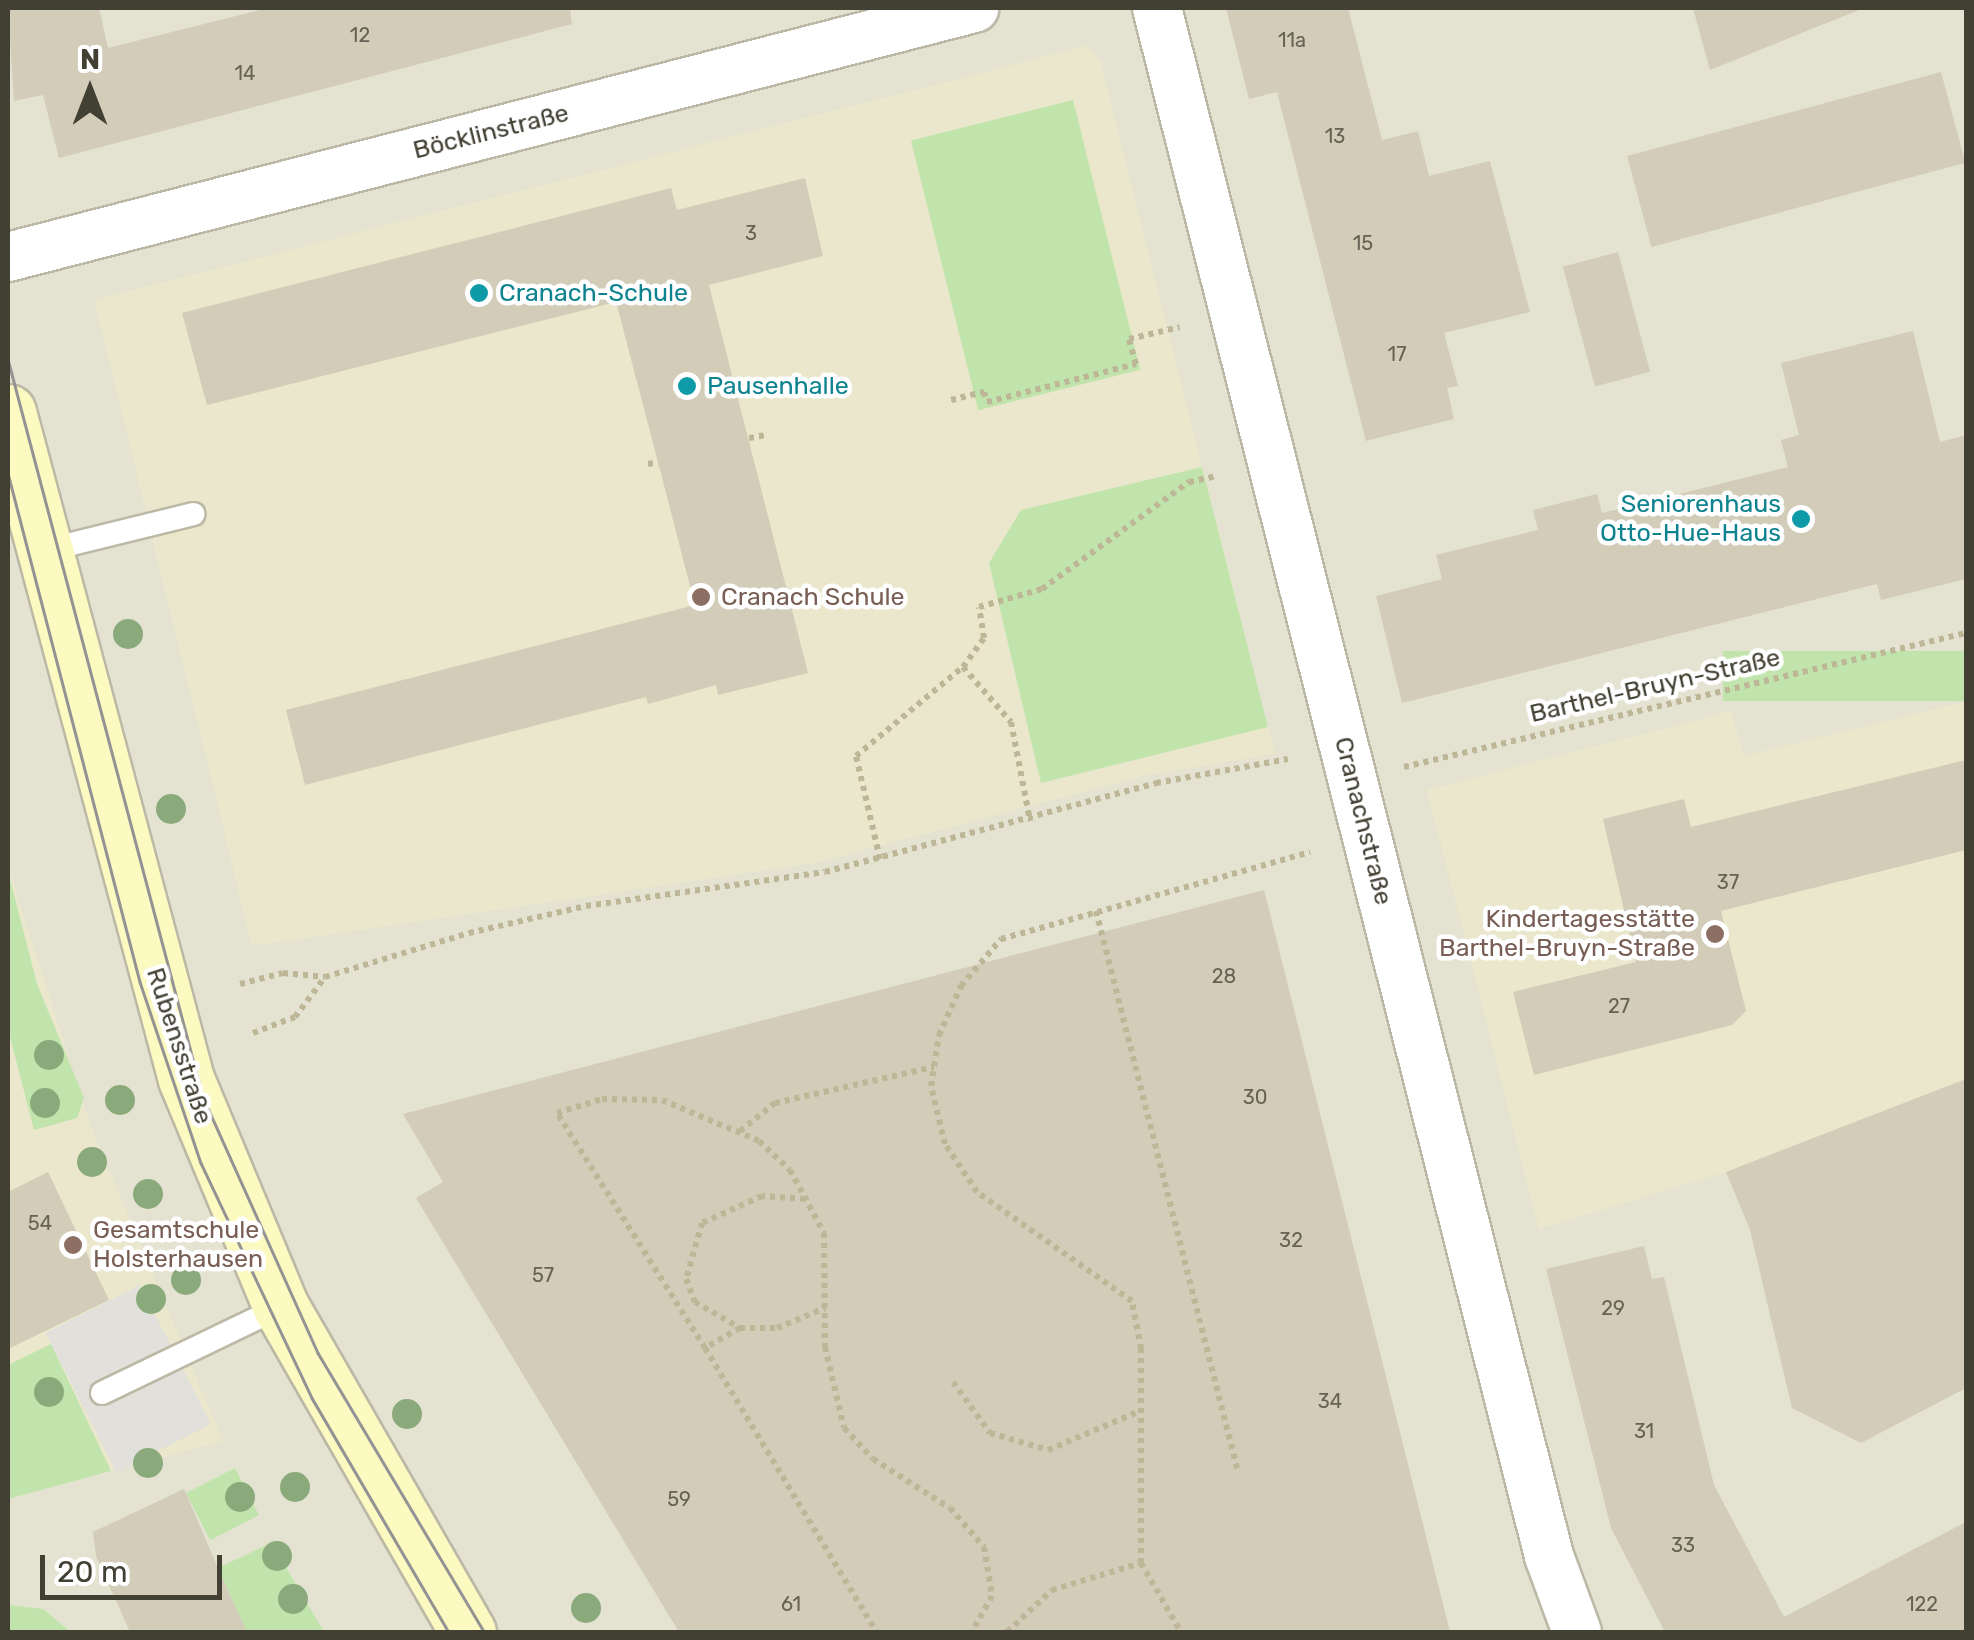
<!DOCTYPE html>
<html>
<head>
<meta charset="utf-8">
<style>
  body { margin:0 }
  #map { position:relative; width:1974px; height:1640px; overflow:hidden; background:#f1efe2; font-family:Rubik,sans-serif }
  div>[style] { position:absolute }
  .residential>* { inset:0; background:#e4e2d1; transform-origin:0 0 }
  .education>* { inset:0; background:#eae7cc }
  .green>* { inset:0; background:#c0e4ac; transform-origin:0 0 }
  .parking>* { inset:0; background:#e1e0db; transform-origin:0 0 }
  .building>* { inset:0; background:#d2ccb8; transform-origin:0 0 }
  .path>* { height:6px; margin-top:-3px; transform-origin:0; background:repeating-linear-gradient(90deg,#bdb697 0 5px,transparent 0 10px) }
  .roads { filter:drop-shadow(2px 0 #bbb8a6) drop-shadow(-2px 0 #bbb8a6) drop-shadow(0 2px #bbb8a6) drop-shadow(0 -2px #bbb8a6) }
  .service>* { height:22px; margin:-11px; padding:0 11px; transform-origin:11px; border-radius:11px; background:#fff }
  .minor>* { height:48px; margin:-24px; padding:0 24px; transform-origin:24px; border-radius:24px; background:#fff }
  .secondary>* { height:55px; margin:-27.5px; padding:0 27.5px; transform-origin:27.5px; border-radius:27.5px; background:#fcf9c1 }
  .tram>* { height:2.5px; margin:-1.25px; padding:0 1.25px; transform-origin:1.25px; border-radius:1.25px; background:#939393 }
  .trees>* { width:30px; height:30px; margin:-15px; border-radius:50%; background:#8baa7c }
  .dots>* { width:28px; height:28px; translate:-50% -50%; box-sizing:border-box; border:5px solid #fff; border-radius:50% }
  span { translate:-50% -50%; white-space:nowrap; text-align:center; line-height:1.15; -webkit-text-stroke:9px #fff; paint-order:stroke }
  .number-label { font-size:20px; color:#666254 }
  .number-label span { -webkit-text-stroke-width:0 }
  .street-label { font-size:25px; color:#423f33 }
  .culture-label { font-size:25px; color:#0d838f }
  .left { translate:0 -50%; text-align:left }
  .right { translate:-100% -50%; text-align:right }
  .education-label { font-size:25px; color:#785e54 }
  .frame { position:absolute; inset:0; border:10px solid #423f33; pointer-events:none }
  .north { position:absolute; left:40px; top:40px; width:100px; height:100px; -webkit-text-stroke:8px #fff; paint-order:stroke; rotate:0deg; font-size:28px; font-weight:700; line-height:40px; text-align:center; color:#423f33 }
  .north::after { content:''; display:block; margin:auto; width:35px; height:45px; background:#423f33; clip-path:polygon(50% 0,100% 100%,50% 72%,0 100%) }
  .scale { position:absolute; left:40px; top:1555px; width:182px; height:45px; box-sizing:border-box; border:5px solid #423f33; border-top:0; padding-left:12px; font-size:30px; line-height:35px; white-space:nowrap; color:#423f33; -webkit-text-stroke:8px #fff; paint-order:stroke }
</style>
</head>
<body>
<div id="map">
  <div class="residential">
    <i style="left:8px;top:8px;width:1958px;height:1624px"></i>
  </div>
  <div class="education">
    <i style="clip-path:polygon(1086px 46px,1100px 60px,1275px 754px,1147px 775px,815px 863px,252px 946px,94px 300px)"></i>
    <i style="clip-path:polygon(1966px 701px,1966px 1079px,1726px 1172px,1539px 1229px,1427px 790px,1731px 711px,1744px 756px)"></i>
    <i style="clip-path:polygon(8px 867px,90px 1124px,223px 1441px,8px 1499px)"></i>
  </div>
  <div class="green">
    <i style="left:1073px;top:100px;width:278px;height:167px;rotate:76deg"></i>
    <i style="clip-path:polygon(1202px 467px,1268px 727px,1041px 783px,989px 563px,1021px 510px)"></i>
    <i style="left:1966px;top:651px;width:50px;height:243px;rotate:90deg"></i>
    <i style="clip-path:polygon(8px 871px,37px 984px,84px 1098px,77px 1118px,34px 1130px,8px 1029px)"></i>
    <i style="clip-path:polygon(51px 1344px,111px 1471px,8px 1499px,8px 1365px)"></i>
    <i style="left:235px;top:1468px;width:53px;height:55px;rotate:63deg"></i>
    <i style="clip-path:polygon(273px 1542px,284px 1564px,324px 1632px,247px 1632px,218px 1568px)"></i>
    <i style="clip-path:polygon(8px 1605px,43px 1609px,71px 1632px,8px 1632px)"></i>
  </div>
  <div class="parking">
    <i style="left:140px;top:1285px;width:156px;height:106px;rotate:63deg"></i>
  </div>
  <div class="building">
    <i style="clip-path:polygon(8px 8px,99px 8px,108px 48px,268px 8px,570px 8px,572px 24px,59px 158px,43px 95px,14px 101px)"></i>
    <i style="clip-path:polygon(1226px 8px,1348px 8px,1382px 140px,1418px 131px,1429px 176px,1490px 161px,1530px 312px,1444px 333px,1458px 386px,1447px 388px,1454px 419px,1366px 441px,1277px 92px,1249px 99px)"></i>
    <i style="clip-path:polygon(1693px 8px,1859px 8px,1859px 10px,1710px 70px)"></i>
    <i style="left:1941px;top:72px;width:94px;height:325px;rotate:75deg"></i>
    <i style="clip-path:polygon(805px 178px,823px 256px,709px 285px,808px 673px,718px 695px,716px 685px,648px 704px,646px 697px,305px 785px,286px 710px,695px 605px,658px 462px,616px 302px,207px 405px,182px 313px,671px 188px,677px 210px)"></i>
    <i style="left:1618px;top:252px;width:124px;height:57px;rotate:75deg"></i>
    <i style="clip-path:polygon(1913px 331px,1940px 442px,1966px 435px,1966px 579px,1881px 600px,1877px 584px,1402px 703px,1376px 596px,1442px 579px,1436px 555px,1538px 530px,1533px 510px,1597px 494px,1602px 513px,1788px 467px,1781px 440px,1799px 435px,1781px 363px)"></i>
    <i style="clip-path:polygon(1966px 760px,1966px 850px,1721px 911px,1746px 1011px,1732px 1025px,1534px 1075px,1513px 992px,1636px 962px,1603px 819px,1684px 799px,1691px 827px)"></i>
    <i style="clip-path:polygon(1264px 890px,1450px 1632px,679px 1632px,416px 1198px,443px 1182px,403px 1114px)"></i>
    <i style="clip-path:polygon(1966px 1079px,1966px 1388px,1861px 1443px,1792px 1408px,1750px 1230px,1726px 1172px)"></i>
    <i style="clip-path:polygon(48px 1172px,109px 1300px,8px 1349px,8px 1192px)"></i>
    <i style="clip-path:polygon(1644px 1246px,1652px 1279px,1664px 1277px,1714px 1485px,1784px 1617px,1966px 1522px,1966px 1632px,1665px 1632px,1611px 1528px,1546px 1269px)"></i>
    <i style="clip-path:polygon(184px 1489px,218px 1568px,247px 1632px,130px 1632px,96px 1556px,93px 1532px)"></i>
  </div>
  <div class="path">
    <i style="left:951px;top:400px;width:34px;rotate:-14deg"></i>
    <i style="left:984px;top:392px;width:10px;rotate:73deg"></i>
    <i style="left:987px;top:402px;width:154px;rotate:-14.3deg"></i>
    <i style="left:1136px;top:364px;width:26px;rotate:-106deg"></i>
    <i style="left:1129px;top:339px;width:52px;rotate:-13.2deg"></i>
    <i style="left:749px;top:438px;width:17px;rotate:-10deg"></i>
    <i style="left:648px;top:464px;width:10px;rotate:-11deg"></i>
    <i style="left:963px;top:667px;width:73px;rotate:48.9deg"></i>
    <i style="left:1011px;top:722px;width:101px;rotate:79.1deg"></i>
    <i style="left:1404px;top:767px;width:578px;rotate:-13.41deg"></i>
    <i style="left:880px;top:859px;width:106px;rotate:-103.1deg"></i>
    <i style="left:856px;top:756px;width:139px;rotate:-39.8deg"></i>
    <i style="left:963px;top:667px;width:36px;rotate:-54deg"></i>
    <i style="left:984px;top:638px;width:31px;rotate:-99deg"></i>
    <i style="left:979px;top:607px;width:66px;rotate:-15.9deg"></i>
    <i style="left:1042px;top:589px;width:182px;rotate:-36.1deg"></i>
    <i style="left:1189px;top:482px;width:30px;rotate:-12deg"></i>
    <i style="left:1096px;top:911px;width:575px;rotate:75.79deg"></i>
    <i style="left:240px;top:984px;width:44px;rotate:-14.3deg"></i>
    <i style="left:283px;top:973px;width:42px;rotate:5.4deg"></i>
    <i style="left:253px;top:1033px;width:45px;rotate:-20.9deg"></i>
    <i style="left:295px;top:1017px;width:50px;rotate:-53.1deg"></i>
    <i style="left:325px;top:977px;width:151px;rotate:-17deg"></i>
    <i style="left:469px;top:933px;width:120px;rotate:-13deg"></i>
    <i style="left:586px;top:906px;width:241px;rotate:-8.1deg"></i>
    <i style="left:825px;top:872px;width:343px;rotate:-15deg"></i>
    <i style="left:1156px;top:783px;width:134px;rotate:-10.3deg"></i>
    <i style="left:740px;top:1131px;width:45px;rotate:-38.7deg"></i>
    <i style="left:775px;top:1103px;width:163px;rotate:-12.8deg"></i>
    <i style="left:805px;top:1199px;width:43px;rotate:-176deg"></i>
    <i style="left:762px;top:1196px;width:66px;rotate:155.8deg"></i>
    <i style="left:702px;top:1223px;width:58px;rotate:105.9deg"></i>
    <i style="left:686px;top:1279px;width:25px;rotate:69deg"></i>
    <i style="left:695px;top:1302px;width:52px;rotate:30deg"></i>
    <i style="left:740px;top:1328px;width:37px"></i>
    <i style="left:777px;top:1328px;width:52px;rotate:-22.6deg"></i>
    <i style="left:740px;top:1328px;width:40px;rotate:150.3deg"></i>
    <i style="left:705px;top:1348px;width:332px;rotate:58.9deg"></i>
    <i style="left:705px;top:1348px;width:278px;rotate:-122.2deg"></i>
    <i style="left:557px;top:1113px;width:47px;rotate:-17.3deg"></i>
    <i style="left:602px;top:1099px;width:60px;rotate:1deg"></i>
    <i style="left:662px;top:1100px;width:105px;rotate:22.9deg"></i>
    <i style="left:759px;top:1141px;width:42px;rotate:43.1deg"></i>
    <i style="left:790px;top:1170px;width:72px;rotate:61.6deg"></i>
    <i style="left:824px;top:1233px;width:114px;rotate:89.5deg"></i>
    <i style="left:825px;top:1347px;width:83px;rotate:76.8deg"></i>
    <i style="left:844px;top:1428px;width:42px;rotate:46.9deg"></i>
    <i style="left:873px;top:1459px;width:91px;rotate:32.5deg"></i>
    <i style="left:950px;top:1508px;width:52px;rotate:48.9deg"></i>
    <i style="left:984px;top:1547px;width:50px;rotate:80.7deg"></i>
    <i style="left:992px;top:1596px;width:41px;rotate:119.1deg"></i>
    <i style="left:953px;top:1382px;width:63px;rotate:54deg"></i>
    <i style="left:990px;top:1433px;width:60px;rotate:16.3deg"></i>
    <i style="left:1048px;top:1450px;width:95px;rotate:-23deg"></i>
    <i style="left:1141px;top:1563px;width:214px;rotate:-90deg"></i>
    <i style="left:1141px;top:1349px;width:49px;rotate:-100.6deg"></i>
    <i style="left:1132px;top:1301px;width:189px;rotate:-144.9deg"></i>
    <i style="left:977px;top:1192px;width:58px;rotate:-123.7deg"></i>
    <i style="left:945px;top:1144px;width:60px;rotate:-103.6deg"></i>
    <i style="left:931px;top:1086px;width:52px;rotate:-81.1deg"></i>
    <i style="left:939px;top:1035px;width:54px;rotate:-65.8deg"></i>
    <i style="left:961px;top:986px;width:62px;rotate:-49.6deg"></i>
    <i style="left:1001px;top:939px;width:321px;rotate:-15.7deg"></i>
    <i style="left:1007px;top:1632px;width:62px;rotate:-43deg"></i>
    <i style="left:1052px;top:1590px;width:93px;rotate:-16.9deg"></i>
    <i style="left:1141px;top:1563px;width:80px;rotate:59.9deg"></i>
  </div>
  <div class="roads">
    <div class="service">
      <i style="left:43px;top:551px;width:155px;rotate:-13.8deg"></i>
      <i style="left:102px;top:1393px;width:199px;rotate:-25.7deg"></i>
    </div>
    <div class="minor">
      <i style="left:1157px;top:8px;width:1597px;rotate:75.79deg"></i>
      <i style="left:1549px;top:1556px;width:81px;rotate:69.8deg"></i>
      <i style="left:8px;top:257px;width:998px;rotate:-14.45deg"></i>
    </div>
    <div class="secondary">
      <i style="left:8px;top:412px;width:690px;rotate:75.06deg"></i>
      <i style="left:186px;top:1079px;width:247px;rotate:67.4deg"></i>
      <i style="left:281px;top:1307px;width:375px;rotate:60.1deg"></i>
    </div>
  </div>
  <div class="tram">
    <i style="left:8px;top:359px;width:763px;rotate:75.2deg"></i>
    <i style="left:203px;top:1097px;width:281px;rotate:65.8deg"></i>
    <i style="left:318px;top:1353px;width:325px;rotate:59.2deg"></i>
    <i style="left:8px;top:473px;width:526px;rotate:75.46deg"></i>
    <i style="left:140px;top:982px;width:191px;rotate:71.4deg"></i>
    <i style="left:201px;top:1163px;width:260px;rotate:64.7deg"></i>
    <i style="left:312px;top:1398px;width:271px;rotate:59.7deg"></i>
  </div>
  <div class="trees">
    <i style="left:128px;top:634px"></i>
    <i style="left:171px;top:809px"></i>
    <i style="left:49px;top:1055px"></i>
    <i style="left:120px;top:1100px"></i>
    <i style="left:45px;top:1103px"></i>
    <i style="left:92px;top:1162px"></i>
    <i style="left:148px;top:1194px"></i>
    <i style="left:186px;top:1280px"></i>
    <i style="left:151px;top:1299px"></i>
    <i style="left:49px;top:1392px"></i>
    <i style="left:407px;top:1414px"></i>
    <i style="left:148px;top:1463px"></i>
    <i style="left:295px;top:1487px"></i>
    <i style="left:240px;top:1497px"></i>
    <i style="left:277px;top:1556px"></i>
    <i style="left:293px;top:1599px"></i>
    <i style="left:586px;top:1608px"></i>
  </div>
  <div class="dots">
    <i style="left:479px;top:293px;background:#0f9aa8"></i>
    <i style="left:687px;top:386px;background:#0f9aa8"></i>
    <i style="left:1801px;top:519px;background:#0f9aa8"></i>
    <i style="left:701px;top:597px;background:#8d6e63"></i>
    <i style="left:1715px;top:934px;background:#8d6e63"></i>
    <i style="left:73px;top:1245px;background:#8d6e63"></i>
  </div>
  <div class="number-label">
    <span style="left:360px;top:35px">12</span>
    <span style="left:1292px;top:40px">11a</span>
    <span style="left:245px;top:73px">14</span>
    <span style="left:1335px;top:136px">13</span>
    <span style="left:751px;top:233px">3</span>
    <span style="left:1363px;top:243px">15</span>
    <span style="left:1397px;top:354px">17</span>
    <span style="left:1728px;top:882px">37</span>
    <span style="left:1224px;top:976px">28</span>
    <span style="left:1619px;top:1006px">27</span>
    <span style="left:1255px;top:1097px">30</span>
    <span style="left:40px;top:1223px">54</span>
    <span style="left:1291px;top:1240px">32</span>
    <span style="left:543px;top:1275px">57</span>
    <span style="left:1613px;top:1308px">29</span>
    <span style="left:1330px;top:1401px">34</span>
    <span style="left:1644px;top:1431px">31</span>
    <span style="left:679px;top:1499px">59</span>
    <span style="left:1683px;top:1545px">33</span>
    <span style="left:791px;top:1604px">61</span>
    <span style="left:1922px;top:1604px">122</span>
  </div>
  <div class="street-label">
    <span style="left:491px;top:132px;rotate:-14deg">Böcklinstraße</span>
    <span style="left:1655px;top:686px;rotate:-13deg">Barthel-Bruyn-Straße</span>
    <span style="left:1363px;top:821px;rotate:76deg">Cranachstraße</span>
    <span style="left:179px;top:1046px;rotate:72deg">Rubensstraße</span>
  </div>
  <div class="culture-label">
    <span class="left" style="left:499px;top:293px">Cranach-Schule</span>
    <span class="left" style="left:707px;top:386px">Pausenhalle</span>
    <span class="right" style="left:1781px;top:519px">Seniorenhaus<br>Otto-Hue-Haus</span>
  </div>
  <div class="education-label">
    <span class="left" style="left:721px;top:597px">Cranach Schule</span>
    <span class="right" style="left:1695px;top:934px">Kindertagesstätte<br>Barthel-Bruyn-Straße</span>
    <span class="left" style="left:93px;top:1245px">Gesamtschule<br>Holsterhausen</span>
  </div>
  <div class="frame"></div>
  <div class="north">N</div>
  <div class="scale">20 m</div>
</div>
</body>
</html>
